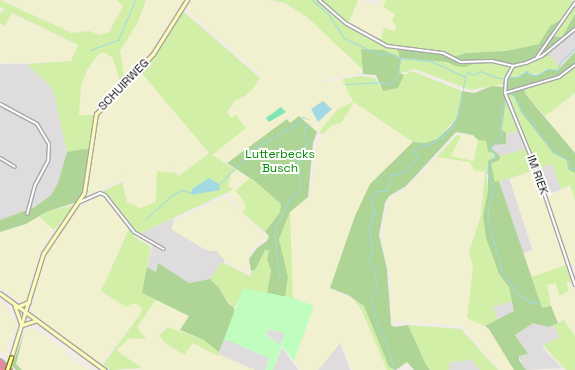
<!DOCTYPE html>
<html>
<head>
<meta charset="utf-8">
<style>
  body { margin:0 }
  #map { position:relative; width:575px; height:370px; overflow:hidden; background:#f1ece5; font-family:"Space Grotesk",sans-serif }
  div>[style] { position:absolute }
  .residential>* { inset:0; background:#dedcdd; transform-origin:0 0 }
  .farmland>* { inset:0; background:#f1f1cf }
  .grass>* { inset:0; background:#d1efa7 }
  .forest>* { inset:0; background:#aed496 }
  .park>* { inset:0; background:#c0febf }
  .pitch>* { inset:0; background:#7de6b4 }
  .water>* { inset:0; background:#a2d9e2 }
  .stream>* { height:1px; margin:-0.5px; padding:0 0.5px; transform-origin:0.5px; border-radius:0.5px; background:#a2d9e2 }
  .roads { filter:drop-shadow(1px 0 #a7a7a7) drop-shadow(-1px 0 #a7a7a7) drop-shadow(0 1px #a7a7a7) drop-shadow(0 -1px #a7a7a7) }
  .minor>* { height:2px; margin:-1px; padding:0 1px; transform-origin:1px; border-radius:1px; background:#fff }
  .secondary>* { height:2.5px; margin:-1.25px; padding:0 1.25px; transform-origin:1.25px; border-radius:1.25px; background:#fffcb5 }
  .motorway>* { height:3.5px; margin:-1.75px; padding:0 1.75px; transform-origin:1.75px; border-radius:1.75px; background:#ee87a3 }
  .bridges { filter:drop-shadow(1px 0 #7b7d00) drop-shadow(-1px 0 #7b7d00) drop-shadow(0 1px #7b7d00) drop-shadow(0 -1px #7b7d00) }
  .secondary-bridge>* { height:2.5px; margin:-1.25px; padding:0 1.25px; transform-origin:1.25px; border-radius:1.25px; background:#fffcb5 }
  span { translate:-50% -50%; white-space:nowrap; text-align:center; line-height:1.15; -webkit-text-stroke:4px #fff; paint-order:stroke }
  .street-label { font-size:12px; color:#202020 }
  .park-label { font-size:12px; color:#038902 }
</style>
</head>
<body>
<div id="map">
  <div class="residential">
    <i style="clip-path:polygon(575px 30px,575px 52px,560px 67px,547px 54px)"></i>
    <i style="clip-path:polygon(0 64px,27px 64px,53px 89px,67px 152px,58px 183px,51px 195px,35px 207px,0 220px)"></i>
    <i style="clip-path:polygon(519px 132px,526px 149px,500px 156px,491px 148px,494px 145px,506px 144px,506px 133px)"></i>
    <i style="left:552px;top:164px;width:27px;height:16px;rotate:70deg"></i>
    <i style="left:509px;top:178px;width:76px;height:10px;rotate:72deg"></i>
    <i style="clip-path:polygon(174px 218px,172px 229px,199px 246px,209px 251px,217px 251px,225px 261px,210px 279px,189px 283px,158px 263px,156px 272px,147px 267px,153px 243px,139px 234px)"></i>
    <i style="clip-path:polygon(513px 301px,514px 311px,498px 320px,493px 307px)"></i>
    <i style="clip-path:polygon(533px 322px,549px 327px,553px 325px,561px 337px,543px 345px,543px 348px,562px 368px,526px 370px,523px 367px,519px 356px,527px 355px,515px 335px)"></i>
    <i style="clip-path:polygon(268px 329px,285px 333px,280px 345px,266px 334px)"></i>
    <i style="clip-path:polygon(224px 339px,270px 358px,265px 370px,255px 370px,218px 356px)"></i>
    <i style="clip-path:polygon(340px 343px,350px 370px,318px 370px)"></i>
    <i style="clip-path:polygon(282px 348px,286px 353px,298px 370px,273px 370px)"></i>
    <i style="clip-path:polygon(471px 359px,480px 370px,449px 370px,449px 364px,456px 360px)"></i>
  </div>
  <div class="farmland">
    <i style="clip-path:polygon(1px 0,116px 0,123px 6px,109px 32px,100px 35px,89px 31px,72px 33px)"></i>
    <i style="clip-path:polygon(146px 0,184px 0,159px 43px,125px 81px,120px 51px,137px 24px)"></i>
    <i style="clip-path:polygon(189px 0,271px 0,294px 8px,333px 39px,362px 69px,362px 73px,320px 81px,321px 83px,342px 79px,353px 102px,413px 142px,403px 154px,330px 289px,354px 299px,362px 311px,387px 370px,352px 370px,341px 342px,318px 370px,300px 370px,294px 361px,314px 307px,293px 299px,290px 212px,300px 203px,311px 197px,317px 145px,331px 126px,339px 124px,337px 110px,319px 132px,299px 117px,289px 123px,287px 119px,227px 163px,212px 155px,235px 115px,231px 118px,227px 112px,229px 105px,236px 98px,245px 96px,261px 75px,188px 11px)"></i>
    <i style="clip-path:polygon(358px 0,378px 6px,380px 0,386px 0,384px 7px,396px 14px,395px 31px,382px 39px,348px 24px)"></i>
    <i style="clip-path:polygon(11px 14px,78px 46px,71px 61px,0 63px,0 23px,6px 26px)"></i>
    <i style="clip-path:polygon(103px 52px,113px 58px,121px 85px,98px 107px,94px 115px,83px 116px,78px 112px,78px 92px,87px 70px,98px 55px)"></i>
    <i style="clip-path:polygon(140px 71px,209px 153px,181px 176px,160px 153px,176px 173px,165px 173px,157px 188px,156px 202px,140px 208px,134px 208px,126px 199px,122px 168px,123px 179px,84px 196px,89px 184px,97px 117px,101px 109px)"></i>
    <i style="clip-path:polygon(575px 93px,575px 153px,545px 116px)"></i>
    <i style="clip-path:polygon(462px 134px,473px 135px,478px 140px,474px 161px,451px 156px)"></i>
    <i style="clip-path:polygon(437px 157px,470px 162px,485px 172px,481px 215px,469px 252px,473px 267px,467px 318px,489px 328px,514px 370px,500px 370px,462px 326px,392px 321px,391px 280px,382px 240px,387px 206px,391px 198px,407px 188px)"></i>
    <i style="clip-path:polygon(236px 170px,250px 178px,235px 191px,242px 198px,246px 207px,242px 212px,228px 194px,233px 190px,228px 186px,231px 174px)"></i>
    <i style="clip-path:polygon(535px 170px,566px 265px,532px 277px,524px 255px,534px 251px,511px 182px,514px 177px)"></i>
    <i style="clip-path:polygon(571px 186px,575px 199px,575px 265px,570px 266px,546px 196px)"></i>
    <i style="clip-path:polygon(104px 197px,129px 229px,101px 291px,126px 307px,131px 304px,138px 304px,144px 310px,101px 364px,39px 319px,32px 309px,39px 273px,48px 248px,78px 208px,96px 198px)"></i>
    <i style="clip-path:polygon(225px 197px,266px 236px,250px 251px,247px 273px,225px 261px,217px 251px,209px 251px,199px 246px,171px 229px,175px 221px)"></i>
    <i style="clip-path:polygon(39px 216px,54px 230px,39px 254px,26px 300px,20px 302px,0 286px,0 232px,26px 224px)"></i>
    <i style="clip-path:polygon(566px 282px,575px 287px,575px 336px,565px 320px,558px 323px,551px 306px,547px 285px,556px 283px,559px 296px,569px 291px)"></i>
    <i style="clip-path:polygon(0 299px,16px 322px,6px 356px,0 351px)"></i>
    <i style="clip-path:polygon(156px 300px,189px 316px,180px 330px,176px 331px,166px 327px,158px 333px,164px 338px,193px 343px,255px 370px,141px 370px,142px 368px,116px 350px,130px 338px,145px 338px,137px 327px)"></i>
    <i style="clip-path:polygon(30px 327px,66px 350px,65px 355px,89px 370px,22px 370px,16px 364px,24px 332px)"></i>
  </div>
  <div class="grass">
    <i style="clip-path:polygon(0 0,72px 33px,89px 31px,100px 35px,109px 32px,123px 6px,116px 0,146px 0,137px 24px,120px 51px,125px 81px,121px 85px,113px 58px,103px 52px,98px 55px,87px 70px,81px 86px,79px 115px,94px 115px,90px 150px,67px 152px,53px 89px,27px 64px,71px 61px,78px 45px,12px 13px,5px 26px,0 23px,0 14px,4px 9px,0 7px)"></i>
    <i style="clip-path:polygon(271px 0,318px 0,348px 26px,397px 49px,401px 57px,447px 62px,455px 66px,493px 62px,509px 65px,510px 69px,504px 84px,470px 90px,415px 69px,399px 74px,361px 49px,363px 74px,362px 69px,307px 17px,285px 3px)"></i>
    <i style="clip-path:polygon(320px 0,358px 0,348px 24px)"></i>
    <i style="clip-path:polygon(386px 0,574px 0,565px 17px,550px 26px,539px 44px,504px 51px,466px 53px,456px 56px,389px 45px,373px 35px,381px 39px,384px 28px,395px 31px,396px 24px,392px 22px,395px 14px,383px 7px)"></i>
    <i style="clip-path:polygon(575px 4px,575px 14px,562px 37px,554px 35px)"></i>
    <i style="clip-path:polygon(evenodd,182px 13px,185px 13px,260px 78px,253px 89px,245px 96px,238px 100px,236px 99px,227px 112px,231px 118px,236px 115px,246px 128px,212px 155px,236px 170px,231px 174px,228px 186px,233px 190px,139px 234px,103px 191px,122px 182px,127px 202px,140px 208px,156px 202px,157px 171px,176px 173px,179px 176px,209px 153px,140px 71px,163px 43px,182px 13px,203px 183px,220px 190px,201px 192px,192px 189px,203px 183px)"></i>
    <i style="clip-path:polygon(549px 55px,560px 67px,558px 70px,508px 78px,513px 68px)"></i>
    <i style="clip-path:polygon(575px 66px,575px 93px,545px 116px,526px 95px,525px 89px,557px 79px)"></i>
    <i style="clip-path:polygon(412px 71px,462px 91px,457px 117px,437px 139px,425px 143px,413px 142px,354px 102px,341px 123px,331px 126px,323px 134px,319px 132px,337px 110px,353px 102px,342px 79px,361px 76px,375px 78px,383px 91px,398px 88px,404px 75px)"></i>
    <i style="clip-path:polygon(509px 93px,514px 96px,521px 112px,553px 153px,567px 160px,568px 169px,575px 173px,575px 199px,570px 185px,561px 189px,552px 164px,537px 169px,506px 95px)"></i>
    <i style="clip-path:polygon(506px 99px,519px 132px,504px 133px,502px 130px)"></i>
    <i style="clip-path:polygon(457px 135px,461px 136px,451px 156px,474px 161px,478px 140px,486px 141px,487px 149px,495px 157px,486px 170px,488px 190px,483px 216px,486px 238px,499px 274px,509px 287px,513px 301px,493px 307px,498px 320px,485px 326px,467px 318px,473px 267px,469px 252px,481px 215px,485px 172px,474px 170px,470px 162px,437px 157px)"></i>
    <i style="clip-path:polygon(526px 149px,535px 170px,495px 183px,491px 164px,499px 160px,500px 156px)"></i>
    <i style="clip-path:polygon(250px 178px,281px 204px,280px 212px,265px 232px,242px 212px,246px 207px,242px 198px,235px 191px)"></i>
    <i style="clip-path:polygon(75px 205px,54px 230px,39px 216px,46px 212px)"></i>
    <i style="clip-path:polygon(290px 212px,293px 299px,285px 297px,288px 277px,279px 239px)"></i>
    <i style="clip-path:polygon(129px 229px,135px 237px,151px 247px,142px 293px,156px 300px,137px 327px,146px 339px,130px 338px,116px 350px,142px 368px,110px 370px,103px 365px,143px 310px,137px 304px,131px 304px,126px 307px,101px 291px)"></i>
    <i style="clip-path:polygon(265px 250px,269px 250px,267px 259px,271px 271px,267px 293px,244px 289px,234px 308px,210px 279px,222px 262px,251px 277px,251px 271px,255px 270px)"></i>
    <i style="clip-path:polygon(566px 265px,573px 284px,566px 281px,569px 291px,559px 296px,556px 283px,547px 285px,551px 306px,542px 309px,532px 277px)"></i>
    <i style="clip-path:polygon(354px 299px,364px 306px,389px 367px,396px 370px,387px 370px,362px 311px)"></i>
    <i style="clip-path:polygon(564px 320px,575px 336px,575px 370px,566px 370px,543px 345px,560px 337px,553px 325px)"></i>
    <i style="clip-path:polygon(408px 325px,461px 329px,498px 370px,480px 370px,471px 359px,460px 362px,455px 360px,449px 364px,449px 370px,430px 370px,426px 365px)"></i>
    <i style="clip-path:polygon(168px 327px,204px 340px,219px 352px,218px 356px,193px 343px,184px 355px,165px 343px,159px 335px)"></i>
  </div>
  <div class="forest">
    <i style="clip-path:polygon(575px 14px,575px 28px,546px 52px,549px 55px,524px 65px,513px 68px,513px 64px,484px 60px,465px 67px,455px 66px,447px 62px,401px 58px,399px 73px,404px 75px,398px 88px,383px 91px,376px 75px,363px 74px,361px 49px,383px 50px,400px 57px,397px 49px,456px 56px,466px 53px,505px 51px,539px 44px,550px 26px,565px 17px,551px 36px,562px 37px)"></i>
    <i style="clip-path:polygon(575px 52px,575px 64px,563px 75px,524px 88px,526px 95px,575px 153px,575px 173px,568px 169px,567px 160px,553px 153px,521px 112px,514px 96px,505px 92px,508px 78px,517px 78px,527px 72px,534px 76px,548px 70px,558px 70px)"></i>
    <i style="clip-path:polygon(492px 86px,504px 87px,506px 99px,502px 130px,506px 133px,506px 144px,494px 145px,491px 148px,500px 156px,499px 160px,491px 164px,495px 182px,499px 181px,542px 308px,551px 306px,558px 323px,549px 327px,533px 323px,515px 335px,528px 354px,519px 356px,519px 360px,526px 370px,514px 370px,489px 329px,485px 326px,514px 311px,509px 287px,499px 274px,486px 238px,483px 216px,488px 190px,488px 161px,495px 157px,493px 153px,488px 152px,486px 141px,478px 140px,473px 135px,456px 132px,406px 186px,389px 196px,385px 203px,379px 235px,387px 269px,391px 325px,395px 327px,408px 325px,426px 365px,430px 370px,414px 370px,407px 362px,396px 370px,389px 367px,364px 306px,348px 295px,330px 288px,355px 216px,370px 184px,413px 142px,425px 143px,437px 139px,451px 126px,457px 117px,462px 91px,474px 93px)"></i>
    <i style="clip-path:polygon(299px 116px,317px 132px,313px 143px,308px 197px,290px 212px,279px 239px,288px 277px,285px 297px,267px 293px,271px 271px,267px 259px,269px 250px,265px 250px,255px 270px,251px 271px,249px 259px,257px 248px,267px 241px,269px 236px,265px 232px,280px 212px,281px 204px,253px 180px,227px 163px,287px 119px,290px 123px)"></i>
    <i style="clip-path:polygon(84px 149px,92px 150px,83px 191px,77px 202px,46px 212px,26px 224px,0 232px,0 220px,35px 207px,51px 195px,58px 183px,67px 152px)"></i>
    <i style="clip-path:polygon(158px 263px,189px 283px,210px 279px,219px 288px,228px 303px,234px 308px,238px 345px,224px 339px,219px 352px,204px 340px,180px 330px,189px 316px,142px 293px,147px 267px,156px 272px)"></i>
    <i style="clip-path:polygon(24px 332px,16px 364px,22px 370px,16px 370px,12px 366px)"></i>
  </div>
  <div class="park">
    <i style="clip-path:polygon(evenodd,243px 288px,293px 298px,314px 306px,294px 361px,282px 346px,273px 370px,265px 370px,269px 358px,224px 339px,243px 288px,269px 329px,284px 333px,280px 345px,266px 335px,269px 329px)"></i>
  </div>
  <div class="pitch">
    <i style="clip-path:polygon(281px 107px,286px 112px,269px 122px,266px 118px)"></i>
  </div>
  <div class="water">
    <i style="clip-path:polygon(323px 101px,332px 109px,318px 122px,311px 109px)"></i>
    <i style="clip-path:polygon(209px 178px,219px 184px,220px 190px,191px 195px,192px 189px)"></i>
  </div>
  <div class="stream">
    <i style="left:312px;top:0;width:23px;rotate:41deg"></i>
    <i style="left:329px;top:15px;width:27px;rotate:57deg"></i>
    <i style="left:344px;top:38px;width:38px;rotate:25deg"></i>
    <i style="left:379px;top:54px;width:9px;rotate:-6deg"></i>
    <i style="left:388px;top:53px;width:13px;rotate:23deg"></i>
    <i style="left:400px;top:58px;width:31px;rotate:6deg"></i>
    <i style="left:431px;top:61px;width:38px;rotate:25deg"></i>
    <i style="left:465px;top:77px;width:5px;rotate:-68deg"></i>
    <i style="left:467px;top:72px;width:8px;rotate:23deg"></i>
    <i style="left:474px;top:75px;width:7px;rotate:-34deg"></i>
    <i style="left:480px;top:71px;width:19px;rotate:21deg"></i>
    <i style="left:498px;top:78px;width:7px"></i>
    <i style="left:90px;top:50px;width:30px;rotate:-20deg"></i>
    <i style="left:118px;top:40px;width:43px;rotate:-67deg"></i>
    <i style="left:398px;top:73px;width:15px;rotate:-82deg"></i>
    <i style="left:508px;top:77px;width:9px"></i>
    <i style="left:517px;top:77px;width:12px;rotate:-31deg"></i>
    <i style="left:527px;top:71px;width:3px;rotate:72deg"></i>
    <i style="left:528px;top:74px;width:9px;rotate:6deg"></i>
    <i style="left:537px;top:75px;width:13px;rotate:-29deg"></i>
    <i style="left:548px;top:69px;width:10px;rotate:6deg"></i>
    <i style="left:558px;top:70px;width:8px;rotate:-76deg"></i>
    <i style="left:560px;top:62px;width:21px;rotate:-43deg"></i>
    <i style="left:346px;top:84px;width:34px;rotate:-3deg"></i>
    <i style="left:380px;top:82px;width:5px;rotate:22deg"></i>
    <i style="left:385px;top:84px;width:9px;rotate:-13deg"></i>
    <i style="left:394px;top:82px;width:7px;rotate:-63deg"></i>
    <i style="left:507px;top:86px;width:9px;rotate:-84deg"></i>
    <i style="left:463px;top:88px;width:11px;rotate:-80deg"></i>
    <i style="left:509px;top:93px;width:6px;rotate:31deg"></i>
    <i style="left:514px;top:96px;width:17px;rotate:65deg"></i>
    <i style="left:521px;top:111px;width:16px;rotate:43deg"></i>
    <i style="left:533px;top:122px;width:7px;rotate:74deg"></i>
    <i style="left:535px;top:129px;width:31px;rotate:50deg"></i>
    <i style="left:555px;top:153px;width:15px;rotate:28deg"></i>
    <i style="left:568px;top:160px;width:7px;rotate:82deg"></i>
    <i style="left:569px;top:167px;width:6px;rotate:18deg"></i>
    <i style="left:505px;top:98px;width:12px;rotate:110deg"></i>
    <i style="left:501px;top:109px;width:28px;rotate:90deg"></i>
    <i style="left:501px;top:137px;width:16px;rotate:135deg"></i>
    <i style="left:490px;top:148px;width:10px;rotate:53deg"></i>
    <i style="left:496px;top:156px;width:11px;rotate:135deg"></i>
    <i style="left:488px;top:164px;width:8px;rotate:97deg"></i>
    <i style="left:487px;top:172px;width:19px;rotate:69deg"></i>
    <i style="left:494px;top:190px;width:19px;rotate:108deg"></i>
    <i style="left:488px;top:208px;width:12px;rotate:90deg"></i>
    <i style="left:488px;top:220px;width:54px;rotate:74.9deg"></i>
    <i style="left:502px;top:272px;width:27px;rotate:54deg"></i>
    <i style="left:518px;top:294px;width:17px;rotate:33deg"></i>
    <i style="left:532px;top:303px;width:8px;rotate:-7deg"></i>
    <i style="left:219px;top:184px;width:51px;rotate:-45deg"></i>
    <i style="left:255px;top:148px;width:51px;rotate:-30.6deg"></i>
    <i style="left:299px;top:122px;width:6px;rotate:-59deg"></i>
    <i style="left:302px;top:117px;width:6px;rotate:18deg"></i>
    <i style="left:146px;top:219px;width:34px;rotate:-43deg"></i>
    <i style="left:171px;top:196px;width:13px;rotate:-29deg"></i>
    <i style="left:182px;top:190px;width:9px;rotate:18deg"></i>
    <i style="left:279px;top:278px;width:48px;rotate:-95.9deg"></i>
    <i style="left:274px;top:230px;width:36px;rotate:-63deg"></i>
    <i style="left:290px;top:198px;width:12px;rotate:-35deg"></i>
    <i style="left:300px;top:191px;width:31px;rotate:-94deg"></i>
    <i style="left:298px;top:160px;width:4px;rotate:-14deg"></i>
    <i style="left:302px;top:159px;width:11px;rotate:-95deg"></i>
    <i style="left:301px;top:148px;width:7px;rotate:-27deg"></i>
    <i style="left:307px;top:145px;width:17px;rotate:-100deg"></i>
    <i style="left:304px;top:128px;width:7px;rotate:-34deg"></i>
    <i style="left:104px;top:367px;width:5px;rotate:37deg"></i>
    <i style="left:394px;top:370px;width:35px;rotate:-105deg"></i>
    <i style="left:385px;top:336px;width:10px;rotate:-127deg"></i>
    <i style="left:379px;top:328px;width:31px;rotate:-107deg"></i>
    <i style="left:370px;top:298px;width:13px;rotate:-58deg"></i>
    <i style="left:377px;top:287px;width:18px;rotate:-99deg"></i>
    <i style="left:374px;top:269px;width:14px;rotate:-120deg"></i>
    <i style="left:367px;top:257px;width:7px;rotate:-45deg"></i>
    <i style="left:372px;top:252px;width:25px;rotate:-97deg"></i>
    <i style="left:369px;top:227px;width:13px;rotate:-77deg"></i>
    <i style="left:372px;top:214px;width:3px;rotate:-18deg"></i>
    <i style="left:375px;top:213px;width:16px;rotate:-105deg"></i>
    <i style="left:371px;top:198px;width:10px;rotate:-45deg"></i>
    <i style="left:378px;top:191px;width:8px"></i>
    <i style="left:386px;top:191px;width:18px;rotate:-74deg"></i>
    <i style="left:391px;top:174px;width:4px;rotate:14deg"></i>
    <i style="left:395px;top:175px;width:11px;rotate:-22deg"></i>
    <i style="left:405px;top:171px;width:14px;rotate:-45deg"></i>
    <i style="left:415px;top:161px;width:4px;rotate:-56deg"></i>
    <i style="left:417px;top:158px;width:8px;rotate:-113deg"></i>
    <i style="left:414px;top:151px;width:6px;rotate:-45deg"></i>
    <i style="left:418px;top:147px;width:18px;rotate:-16deg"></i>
    <i style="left:435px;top:142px;width:23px;rotate:-41deg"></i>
    <i style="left:452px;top:127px;width:11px;rotate:-63deg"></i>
    <i style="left:457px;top:117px;width:28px;rotate:-77deg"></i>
  </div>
  <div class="roads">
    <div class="minor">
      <i style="left:319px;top:0;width:37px;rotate:41deg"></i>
      <i style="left:347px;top:24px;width:46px;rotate:28.8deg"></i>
      <i style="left:387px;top:46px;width:56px;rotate:7.1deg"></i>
      <i style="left:443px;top:53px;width:20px;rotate:27deg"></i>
      <i style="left:461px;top:62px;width:31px;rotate:-2deg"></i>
      <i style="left:492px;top:61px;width:22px;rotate:13deg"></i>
      <i style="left:513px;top:66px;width:13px;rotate:-13deg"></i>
      <i style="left:526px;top:63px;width:17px;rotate:-24deg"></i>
      <i style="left:542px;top:56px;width:43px;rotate:-39.3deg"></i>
      <i style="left:537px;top:57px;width:66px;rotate:-54.9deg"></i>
      <i style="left:513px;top:66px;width:15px;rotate:118deg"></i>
      <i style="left:506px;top:79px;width:14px;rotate:94deg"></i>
      <i style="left:505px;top:93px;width:82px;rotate:67.8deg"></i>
      <i style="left:536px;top:169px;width:122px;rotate:71.4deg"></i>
      <i style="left:505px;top:93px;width:56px;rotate:-16.5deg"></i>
      <i style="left:559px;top:77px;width:20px;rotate:-37deg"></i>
      <i style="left:0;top:104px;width:42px;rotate:28.4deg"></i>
      <i style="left:37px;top:124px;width:23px;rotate:59deg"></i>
      <i style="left:49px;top:144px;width:17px;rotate:93deg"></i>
      <i style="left:48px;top:161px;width:27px;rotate:118deg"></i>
      <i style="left:35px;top:185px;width:30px;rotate:105deg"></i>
      <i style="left:0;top:158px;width:17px;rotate:31deg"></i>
      <i style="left:80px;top:202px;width:22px;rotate:-24deg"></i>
      <i style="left:100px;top:193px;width:5px;rotate:22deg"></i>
      <i style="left:105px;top:195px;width:47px;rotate:51.9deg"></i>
      <i style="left:134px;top:232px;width:34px;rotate:30deg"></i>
    </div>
    <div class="secondary">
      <i style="left:0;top:293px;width:130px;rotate:36.3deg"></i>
      <i style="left:15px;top:306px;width:20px;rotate:70deg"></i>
      <i style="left:17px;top:307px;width:13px;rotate:-23deg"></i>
      <i style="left:22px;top:325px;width:13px;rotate:-18deg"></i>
      <i style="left:11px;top:358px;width:109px;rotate:-72.9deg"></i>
      <i style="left:43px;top:254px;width:73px;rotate:-56.1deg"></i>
      <i style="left:84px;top:193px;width:80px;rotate:-81.4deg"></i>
      <i style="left:96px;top:114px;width:83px;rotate:-46.5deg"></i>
      <i style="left:153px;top:54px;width:64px;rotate:-57.8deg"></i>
    </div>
    <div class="motorway">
      <i style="left:0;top:361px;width:13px;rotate:42deg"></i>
      <i style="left:0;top:368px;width:4px;rotate:34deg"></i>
    </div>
  </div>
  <div class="bridges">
    <div class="secondary-bridge">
      <i style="left:7px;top:370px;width:13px;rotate:-72deg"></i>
    </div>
  </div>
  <div class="street-label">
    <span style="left:124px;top:85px;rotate:-46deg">SCHUIRWEG</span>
    <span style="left:537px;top:175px;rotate:70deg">IM RIEK</span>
  </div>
  <div class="park-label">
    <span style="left:280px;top:162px">Lutterbecks<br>Busch</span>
  </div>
</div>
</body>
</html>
